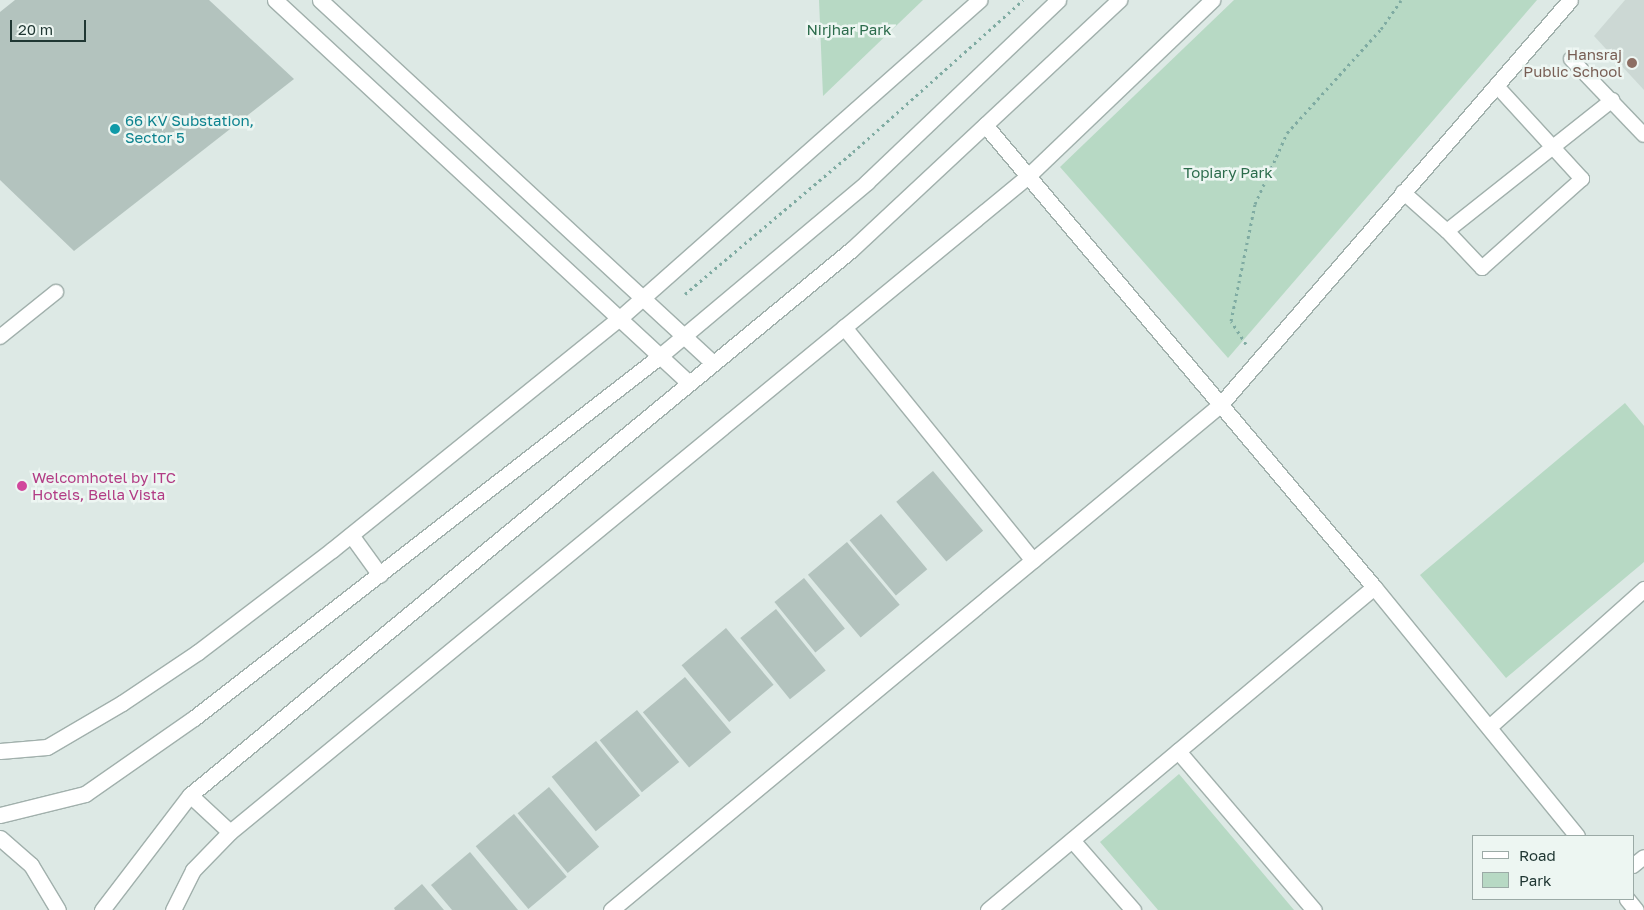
<!DOCTYPE html>
<html>
<head>
<meta charset="utf-8">
<style>
  body { margin:0 }
  #map { position:relative; width:1644px; height:910px; overflow:hidden; background:#dde9e5; font-family:"Golos Text",sans-serif }
  div>[style] { position:absolute }
  .built>* { inset:0; background:#ccd8d4 }
  .green>* { inset:0; background:#b7d9c4 }
  .building>* { inset:0; background:#b3c3be; transform-origin:0 0 }
  .path>* { height:3px; margin-top:-1.5px; transform-origin:0; background:repeating-linear-gradient(90deg,#7faba2 0 2.5px,transparent 0 6.5px) }
  .roads { filter:drop-shadow(1px 0 #a1b0ac) drop-shadow(-1px 0 #a1b0ac) drop-shadow(0 1px #a1b0ac) drop-shadow(0 -1px #a1b0ac) }
  .lane>* { height:14px; margin:-7px; padding:0 7px; transform-origin:7px; border-radius:7px; background:#fff }
  .street>* { height:15px; margin:-7.5px; padding:0 7.5px; transform-origin:7.5px; border-radius:7.5px; background:#fff }
  .secondary>* { height:15px; margin:-7.5px; padding:0 7.5px; transform-origin:7.5px; border-radius:7.5px; background:#fff }
  .dots>* { width:14px; height:14px; translate:-50% -50%; box-sizing:border-box; border:2px solid #edf6f2; border-radius:50% }
  span { translate:-50% -50%; white-space:nowrap; text-align:center; line-height:1.15; -webkit-text-stroke:5px #edf6f2; paint-order:stroke }
  .park-label { font-size:15px; color:#2c6c4c }
  .education-label { font-size:15px; color:#785e54 }
  .right { translate:-100% -50%; text-align:right }
  .culture-label { font-size:15px; color:#0d838f }
  .left { translate:0 -50%; text-align:left }
  .hotel-label { font-size:15px; color:#b23c85 }
  .legend { position:absolute; left:1472px; top:835px; width:162px; height:65px; box-sizing:border-box; background:#edf6f2; border:1px solid #9baaa6; margin:0; padding:6px 9px; list-style:none; font-size:15px; color:#203733 }
  .legend li { display:flex; align-items:center; gap:10px; height:25px }
  .legend b { width:25px; border:1px solid #9baaa6 }
  .scale { position:absolute; left:10px; top:20px; width:76px; height:22px; box-sizing:border-box; border:2px solid #203733; border-top:0; padding-left:6px; font-size:15px; line-height:18px; white-space:nowrap; color:#203733; -webkit-text-stroke:4px #edf6f2; paint-order:stroke }
</style>
</head>
<body>
<div id="map">
  <div class="built">
    <i style="clip-path:polygon(1625px 0,1644px 0,1644px 90px,1594px 36px)"></i>
  </div>
  <div class="green">
    <i style="clip-path:polygon(819px 0,923px 0,823px 96px)"></i>
    <i style="clip-path:polygon(1234px 0,1537px 0,1228px 358px,1060px 167px)"></i>
    <i style="clip-path:polygon(1625px 403px,1644px 426px,1644px 562px,1506px 678px,1420px 575px)"></i>
    <i style="clip-path:polygon(1179px 774px,1294px 910px,1158px 910px,1100px 842px)"></i>
  </div>
  <div class="building">
    <i style="clip-path:polygon(15px 0,209px 0,294px 79px,74px 251px,0 180px,0 12px)"></i>
    <i style="left:933px;top:471px;width:78px;height:48px;rotate:50deg"></i>
    <i style="left:881px;top:514px;width:72px;height:41px;rotate:50deg"></i>
    <i style="left:847px;top:542px;width:82px;height:51px;rotate:50deg"></i>
    <i style="left:804px;top:578px;width:65px;height:38px;rotate:51deg"></i>
    <i style="left:776px;top:609px;width:79px;height:46px;rotate:51deg"></i>
    <i style="left:726px;top:628px;width:74px;height:58px;rotate:50deg"></i>
    <i style="left:685px;top:677px;width:72px;height:55px;rotate:50deg"></i>
    <i style="left:637px;top:710px;width:67px;height:48px;rotate:51deg"></i>
    <i style="left:596px;top:741px;width:70px;height:57px;rotate:51deg"></i>
    <i style="left:549px;top:787px;width:78px;height:41px;rotate:50deg"></i>
    <i style="left:514px;top:814px;width:82px;height:50px;rotate:50deg"></i>
    <i style="clip-path:polygon(470px 852px,518px 910px,452px 910px,431px 885px)"></i>
    <i style="clip-path:polygon(422px 884px,444px 910px,395px 910px,394px 908px)"></i>
  </div>
  <div class="path">
    <i style="left:685px;top:294px;width:220px;rotate:-40.2deg"></i>
    <i style="left:853px;top:152px;width:228px;rotate:-41.8deg"></i>
    <i style="left:1246px;top:344px;width:27px;rotate:-123deg"></i>
    <i style="left:1231px;top:321px;width:119px;rotate:-78.4deg"></i>
    <i style="left:1255px;top:204px;width:78px;rotate:-65.7deg"></i>
    <i style="left:1287px;top:133px;width:140px;rotate:-47.9deg"></i>
    <i style="left:1381px;top:29px;width:35px;rotate:-55deg"></i>
  </div>
  <div class="roads">
    <div class="lane">
      <i style="left:1571px;top:59px;width:105px;rotate:46.2deg"></i>
      <i style="left:1403px;top:192px;width:59px;rotate:41.6deg"></i>
      <i style="left:1447px;top:231px;width:51px;rotate:46.6deg"></i>
      <i style="left:1482px;top:268px;width:134px;rotate:-41.7deg"></i>
      <i style="left:1582px;top:179px;width:127px;rotate:-132.5deg"></i>
      <i style="left:1447px;top:231px;width:211px;rotate:-38.4deg"></i>
      <i style="left:0;top:337px;width:72px;rotate:-38.8deg"></i>
      <i style="left:1633px;top:866px;width:14px;rotate:-39deg"></i>
    </div>
    <div class="street">
      <i style="left:985px;top:125px;width:604px;rotate:49.9deg"></i>
      <i style="left:1374px;top:587px;width:321px;rotate:50.8deg"></i>
      <i style="left:844px;top:327px;width:300px;rotate:51deg"></i>
      <i style="left:351px;top:535px;width:49px;rotate:54.1deg"></i>
      <i style="left:1489px;top:727px;width:208px;rotate:-41.7deg"></i>
      <i style="left:0;top:751px;width:47px;rotate:-4.9deg"></i>
      <i style="left:47px;top:747px;width:87px;rotate:-30.4deg"></i>
      <i style="left:122px;top:703px;width:92px;rotate:-33.9deg"></i>
      <i style="left:198px;top:652px;width:168px;rotate:-37.3deg"></i>
      <i style="left:332px;top:550px;width:370px;rotate:-38.9deg"></i>
      <i style="left:620px;top:318px;width:480px;rotate:-41.5deg"></i>
      <i style="left:1178px;top:751px;width:209px;rotate:49.5deg"></i>
      <i style="left:190px;top:795px;width:54px;rotate:42.8deg"></i>
      <i style="left:1072px;top:840px;width:93px;rotate:48.9deg"></i>
      <i style="left:1627px;top:899px;width:14px;rotate:51deg"></i>
      <i style="left:173px;top:910px;width:45px;rotate:-63.4deg"></i>
      <i style="left:193px;top:870px;width:53px;rotate:-45.8deg"></i>
      <i style="left:230px;top:832px;width:1033px;rotate:-39.42deg"></i>
      <i style="left:1028px;top:176px;width:255px;rotate:-43.7deg"></i>
      <i style="left:611px;top:910px;width:791px;rotate:-39.67deg"></i>
      <i style="left:1220px;top:405px;width:535px;rotate:-49.17deg"></i>
      <i style="left:988px;top:910px;width:503px;rotate:-39.92deg"></i>
    </div>
    <div class="secondary">
      <i style="left:275px;top:0;width:564px;rotate:42.77deg"></i>
      <i style="left:320px;top:0;width:535px;rotate:42.73deg"></i>
      <i style="left:0;top:815px;width:88px;rotate:-13.9deg"></i>
      <i style="left:85px;top:794px;width:133px;rotate:-34.9deg"></i>
      <i style="left:194px;top:718px;width:590px;rotate:-37.84deg"></i>
      <i style="left:660px;top:356px;width:270px;rotate:-40deg"></i>
      <i style="left:867px;top:182px;width:264px;rotate:-43.6deg"></i>
      <i style="left:0;top:838px;width:41px;rotate:41.1deg"></i>
      <i style="left:31px;top:865px;width:52px;rotate:59deg"></i>
      <i style="left:102px;top:910px;width:145px;rotate:-52.6deg"></i>
      <i style="left:190px;top:795px;width:857px;rotate:-39.51deg"></i>
      <i style="left:851px;top:250px;width:367px;rotate:-43deg"></i>
    </div>
  </div>
  <div class="dots">
    <i style="left:1632px;top:63px;background:#8d6e63"></i>
    <i style="left:115px;top:129px;background:#0f9aa8"></i>
    <i style="left:22px;top:486px;background:#d1479c"></i>
  </div>
  <div class="park-label">
    <span style="left:849px;top:30px">Nirjhar Park</span>
    <span style="left:1228px;top:173px">Topiary Park</span>
  </div>
  <div class="education-label">
    <span class="right" style="left:1622px;top:63px">Hansraj<br>Public School</span>
  </div>
  <div class="culture-label">
    <span class="left" style="left:125px;top:129px">66 KV Substation,<br>Sector 5</span>
  </div>
  <div class="hotel-label">
    <span class="left" style="left:32px;top:486px">Welcomhotel by ITC<br>Hotels, Bella Vista</span>
  </div>
  <ul class="legend">
  <li><b style="height:6px;background:#fff"></b>Road</li>
  <li><b style="height:14px;background:#b7d9c4"></b>Park</li>
  </ul>
  <div class="scale">20 m</div>
</div>
</body>
</html>
